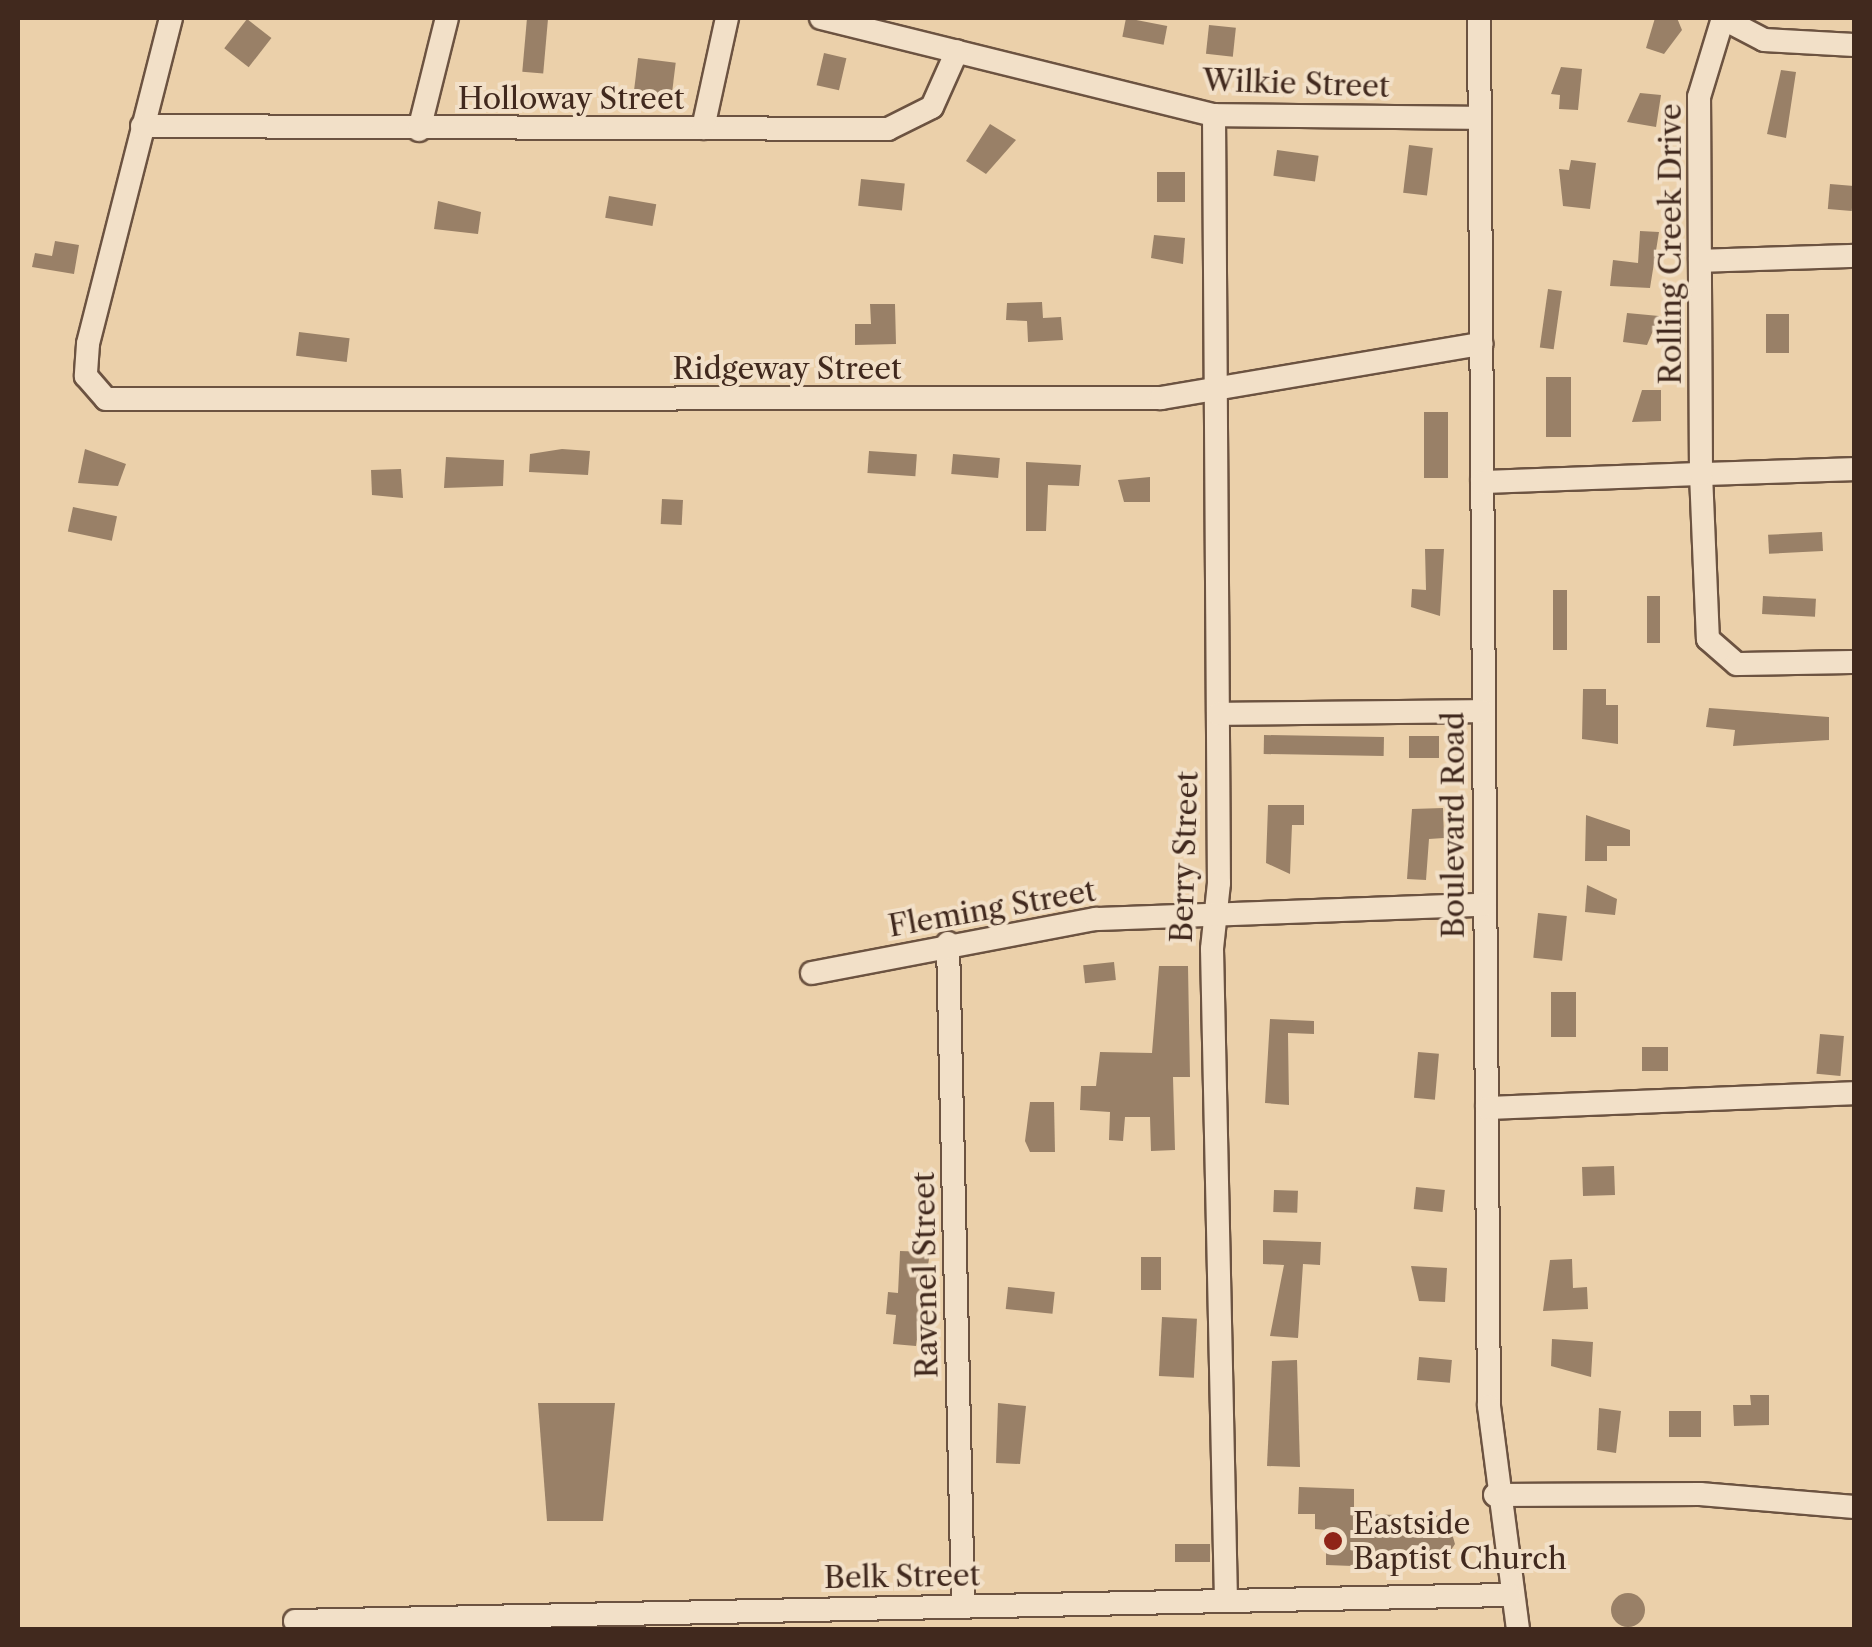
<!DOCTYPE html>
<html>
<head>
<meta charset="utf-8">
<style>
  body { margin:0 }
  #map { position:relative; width:1872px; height:1647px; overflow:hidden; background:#ebd0aa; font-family:"Libre Caslon Text",serif }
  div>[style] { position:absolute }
  .building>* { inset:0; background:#998067; transform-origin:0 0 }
  .round { border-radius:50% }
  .roads { filter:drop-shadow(2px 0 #6c5341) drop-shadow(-2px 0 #6c5341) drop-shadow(0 2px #6c5341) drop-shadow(0 -2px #6c5341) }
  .minor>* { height:22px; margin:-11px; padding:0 11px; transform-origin:11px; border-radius:11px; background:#f2e0c8 }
  .dots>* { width:28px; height:28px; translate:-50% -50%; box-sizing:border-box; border:5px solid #f2e0c8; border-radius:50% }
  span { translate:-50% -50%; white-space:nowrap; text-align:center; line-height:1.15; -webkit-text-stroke:8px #f2e0c8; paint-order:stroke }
  .street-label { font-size:30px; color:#41291e }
  .poi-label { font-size:30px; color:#41291e }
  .left { translate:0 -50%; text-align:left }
  .frame { position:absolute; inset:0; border:20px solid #41291e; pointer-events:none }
</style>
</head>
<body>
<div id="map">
  <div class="building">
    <i style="left:527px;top:18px;width:21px;height:54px;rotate:5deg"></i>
    <i style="left:1126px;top:18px;width:42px;height:19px;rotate:11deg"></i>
    <i style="clip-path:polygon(1655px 18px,1677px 18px,1682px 30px,1664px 54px,1646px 48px)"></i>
    <i style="left:247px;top:19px;width:31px;height:37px;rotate:38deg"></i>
    <i style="left:1209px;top:25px;width:27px;height:29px;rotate:6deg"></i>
    <i style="left:824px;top:53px;width:23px;height:33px;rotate:13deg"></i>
    <i style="left:638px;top:58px;width:38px;height:33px;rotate:7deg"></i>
    <i style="clip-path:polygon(1561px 67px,1582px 69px,1578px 110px,1559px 109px,1560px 95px,1551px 94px)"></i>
    <i style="clip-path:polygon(1781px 70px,1796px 72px,1786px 138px,1767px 134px)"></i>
    <i style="clip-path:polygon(1640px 93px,1661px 95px,1656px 127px,1627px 122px)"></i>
    <i style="clip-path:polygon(990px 124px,1016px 140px,986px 174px,966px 161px)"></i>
    <i style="left:1409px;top:145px;width:24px;height:48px;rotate:7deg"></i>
    <i style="left:1277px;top:150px;width:42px;height:26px;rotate:8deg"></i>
    <i style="clip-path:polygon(1571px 160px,1596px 163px,1590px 209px,1563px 206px,1559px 169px,1569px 170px)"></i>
    <i style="left:1157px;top:172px;width:28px;height:30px"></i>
    <i style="left:861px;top:179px;width:44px;height:27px;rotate:6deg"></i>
    <i style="left:1830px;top:184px;width:24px;height:25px;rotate:5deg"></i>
    <i style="left:609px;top:196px;width:48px;height:22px;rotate:10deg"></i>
    <i style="clip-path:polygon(438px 201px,481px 212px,478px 234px,434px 229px)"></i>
    <i style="clip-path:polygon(1640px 231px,1659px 232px,1650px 288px,1610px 286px,1613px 260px,1638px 263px)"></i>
    <i style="clip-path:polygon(1154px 235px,1185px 238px,1183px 264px,1151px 258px)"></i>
    <i style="clip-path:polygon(55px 241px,79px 245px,74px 274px,32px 267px,35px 253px,52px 256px)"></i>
    <i style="left:1548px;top:289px;width:14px;height:59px;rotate:8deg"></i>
    <i style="clip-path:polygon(1042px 302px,1043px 318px,1061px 317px,1063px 340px,1028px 342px,1027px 321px,1006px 320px,1007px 303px)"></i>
    <i style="clip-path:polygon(870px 304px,895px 304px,896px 344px,855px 345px,855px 324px,871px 324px)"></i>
    <i style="clip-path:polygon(1627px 313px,1659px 316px,1647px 345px,1623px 342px)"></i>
    <i style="left:1766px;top:314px;width:23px;height:39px"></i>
    <i style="left:299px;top:332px;width:51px;height:24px;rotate:7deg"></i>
    <i style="left:1546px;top:377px;width:25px;height:60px"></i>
    <i style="clip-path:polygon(1642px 390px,1661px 390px,1661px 421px,1632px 422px)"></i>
    <i style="left:1424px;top:412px;width:24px;height:66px"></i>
    <i style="clip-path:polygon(85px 449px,126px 464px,118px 486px,78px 483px)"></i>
    <i style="clip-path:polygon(562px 449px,590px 451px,588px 475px,529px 472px,530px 454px)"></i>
    <i style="left:869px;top:451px;width:48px;height:22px;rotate:4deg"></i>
    <i style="left:953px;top:454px;width:47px;height:20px;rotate:5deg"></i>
    <i style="clip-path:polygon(446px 457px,504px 460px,503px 486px,444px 488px)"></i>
    <i style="clip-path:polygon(1026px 462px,1081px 465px,1079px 486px,1048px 485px,1046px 531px,1026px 531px)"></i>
    <i style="clip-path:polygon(401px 469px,403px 498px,372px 495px,371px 470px)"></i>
    <i style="clip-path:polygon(1150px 477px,1150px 502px,1124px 502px,1118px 480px)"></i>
    <i style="left:662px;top:499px;width:21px;height:25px;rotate:3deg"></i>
    <i style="left:73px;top:507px;width:45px;height:25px;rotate:12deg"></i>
    <i style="left:1822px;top:532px;width:19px;height:54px;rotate:87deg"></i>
    <i style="clip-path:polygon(1425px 549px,1444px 549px,1440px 616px,1411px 607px,1412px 589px,1426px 590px)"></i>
    <i style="left:1553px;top:590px;width:14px;height:60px"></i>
    <i style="left:1647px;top:596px;width:13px;height:47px"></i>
    <i style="left:1763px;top:596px;width:53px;height:18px;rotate:3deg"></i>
    <i style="clip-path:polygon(1583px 689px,1606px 689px,1606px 705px,1618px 705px,1618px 744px,1582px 739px)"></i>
    <i style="clip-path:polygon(1709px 708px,1829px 717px,1829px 740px,1733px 746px,1735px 730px,1706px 727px)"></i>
    <i style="left:1264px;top:735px;width:120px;height:19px;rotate:1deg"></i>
    <i style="left:1409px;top:736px;width:30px;height:22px"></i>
    <i style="clip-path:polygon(1268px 805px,1304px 805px,1304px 825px,1292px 825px,1290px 874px,1266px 863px)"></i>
    <i style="clip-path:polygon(1443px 808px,1444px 838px,1429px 839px,1426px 880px,1407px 879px,1412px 809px)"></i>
    <i style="clip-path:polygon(1586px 815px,1630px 830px,1630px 846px,1607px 846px,1607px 861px,1585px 861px)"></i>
    <i style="clip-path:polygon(1587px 885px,1617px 899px,1615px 915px,1585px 912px)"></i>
    <i style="left:1538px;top:913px;width:29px;height:45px;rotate:6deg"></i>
    <i style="left:1114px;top:962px;width:18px;height:31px;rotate:84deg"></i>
    <i style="clip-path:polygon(1159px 966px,1188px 966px,1190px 1077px,1173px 1077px,1175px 1150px,1151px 1151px,1150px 1117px,1125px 1117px,1123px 1141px,1109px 1140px,1110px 1112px,1080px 1110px,1081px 1086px,1096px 1086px,1100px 1052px,1152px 1053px)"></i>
    <i style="left:1551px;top:992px;width:25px;height:45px"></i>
    <i style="clip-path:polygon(1270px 1019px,1314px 1021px,1314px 1034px,1288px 1033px,1289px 1105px,1265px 1103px)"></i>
    <i style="left:1820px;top:1034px;width:24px;height:40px;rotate:5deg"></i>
    <i style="left:1642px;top:1047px;width:26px;height:24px"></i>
    <i style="left:1418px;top:1052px;width:21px;height:46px;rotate:5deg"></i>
    <i style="clip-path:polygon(1030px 1102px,1054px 1102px,1055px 1152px,1030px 1152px,1025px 1141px)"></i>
    <i style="left:1614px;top:1166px;width:29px;height:32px;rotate:88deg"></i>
    <i style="left:1416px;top:1187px;width:29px;height:22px;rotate:6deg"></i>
    <i style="left:1274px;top:1190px;width:24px;height:22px;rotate:2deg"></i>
    <i style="clip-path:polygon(1263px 1240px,1321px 1242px,1320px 1265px,1303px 1264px,1298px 1338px,1270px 1336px,1284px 1265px,1263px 1264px)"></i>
    <i style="clip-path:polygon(900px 1251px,930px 1252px,916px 1346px,893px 1344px,896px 1315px,886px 1314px,888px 1292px,898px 1293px)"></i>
    <i style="left:1141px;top:1257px;width:20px;height:33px"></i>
    <i style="clip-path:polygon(1572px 1259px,1573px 1288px,1587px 1287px,1588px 1309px,1543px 1311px,1550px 1260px)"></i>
    <i style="clip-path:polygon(1411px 1266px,1447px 1268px,1445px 1302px,1419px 1301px)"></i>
    <i style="left:1008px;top:1287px;width:47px;height:22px;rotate:6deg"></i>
    <i style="left:1162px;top:1317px;width:35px;height:59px;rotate:3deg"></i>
    <i style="clip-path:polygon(1552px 1339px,1593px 1342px,1591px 1377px,1551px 1366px)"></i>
    <i style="left:1419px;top:1357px;width:33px;height:23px;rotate:5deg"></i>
    <i style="clip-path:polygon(1297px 1360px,1300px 1467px,1267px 1466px,1272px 1361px)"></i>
    <i style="clip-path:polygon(1750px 1395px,1769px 1395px,1769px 1425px,1734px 1426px,1733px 1405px,1751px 1405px)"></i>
    <i style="clip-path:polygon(538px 1403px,615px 1403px,603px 1521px,547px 1521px)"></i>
    <i style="clip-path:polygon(998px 1403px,1026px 1406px,1020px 1464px,996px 1463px)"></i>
    <i style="clip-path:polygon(1599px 1408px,1621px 1411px,1616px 1453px,1597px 1450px)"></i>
    <i style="left:1669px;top:1411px;width:32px;height:26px"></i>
    <i style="clip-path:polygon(1299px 1487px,1354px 1489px,1354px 1514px,1447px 1516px,1455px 1544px,1447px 1556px,1354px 1554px,1353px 1566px,1326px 1565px,1326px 1530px,1315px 1529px,1315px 1514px,1298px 1514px)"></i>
    <i style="left:1210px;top:1544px;width:18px;height:35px;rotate:90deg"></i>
    <i class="round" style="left:1611px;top:1593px;width:34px;height:34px"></i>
  </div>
  <div class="roads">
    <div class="minor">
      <i style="left:171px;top:18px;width:336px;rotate:104.3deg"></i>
      <i style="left:88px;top:344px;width:32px;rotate:94deg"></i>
      <i style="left:86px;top:376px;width:30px;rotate:49deg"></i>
      <i style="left:106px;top:399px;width:1055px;rotate:-0.05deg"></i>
      <i style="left:1161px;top:398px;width:325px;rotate:-9.6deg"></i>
      <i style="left:821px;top:18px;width:405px;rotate:13.9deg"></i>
      <i style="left:1214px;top:115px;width:266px;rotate:0.6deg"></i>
      <i style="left:1479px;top:18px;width:1388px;rotate:89.59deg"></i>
      <i style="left:1489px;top:1406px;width:226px;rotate:82.6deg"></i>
      <i style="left:1722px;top:18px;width:47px;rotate:27.6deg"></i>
      <i style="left:1764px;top:40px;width:90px;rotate:3.2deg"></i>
      <i style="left:1214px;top:115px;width:768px;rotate:89.63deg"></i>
      <i style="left:1219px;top:883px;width:66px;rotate:96.1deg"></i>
      <i style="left:1212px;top:949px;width:652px;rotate:88.77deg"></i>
      <i style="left:142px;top:126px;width:746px;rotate:0.23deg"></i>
      <i style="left:888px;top:129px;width:49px;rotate:-26.6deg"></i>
      <i style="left:932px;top:107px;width:61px;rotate:-65.9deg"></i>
      <i style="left:703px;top:128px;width:113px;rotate:-77.7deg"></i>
      <i style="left:419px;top:130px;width:115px;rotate:-76deg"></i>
      <i style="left:1700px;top:261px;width:154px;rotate:-1.9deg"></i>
      <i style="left:1854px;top:469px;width:153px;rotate:178.1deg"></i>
      <i style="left:1701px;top:474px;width:165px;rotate:87.6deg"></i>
      <i style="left:1708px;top:639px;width:38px;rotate:41deg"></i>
      <i style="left:1737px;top:664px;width:117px;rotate:-1deg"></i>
      <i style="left:1482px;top:482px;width:219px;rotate:-2.1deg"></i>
      <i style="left:1701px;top:474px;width:377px;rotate:-90.3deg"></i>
      <i style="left:1699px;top:97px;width:83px;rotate:-73.1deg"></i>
      <i style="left:1218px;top:714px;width:265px;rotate:-0.6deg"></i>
      <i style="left:948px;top:943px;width:662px;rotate:88.7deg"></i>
      <i style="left:812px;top:973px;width:289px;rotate:-10.8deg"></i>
      <i style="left:1096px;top:919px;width:389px;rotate:-2.1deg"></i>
      <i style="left:1487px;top:1108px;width:367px;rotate:-2.3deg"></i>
      <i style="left:1495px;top:1495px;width:205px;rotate:-0.3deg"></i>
      <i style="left:1700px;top:1494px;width:155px;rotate:4.8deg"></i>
      <i style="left:295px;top:1621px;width:1215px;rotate:-1.23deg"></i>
    </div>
  </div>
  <div class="dots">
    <i style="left:1333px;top:1541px;background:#8f2418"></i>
  </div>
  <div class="street-label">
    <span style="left:1296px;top:84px;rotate:2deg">Wilkie Street</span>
    <span style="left:571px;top:99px">Holloway Street</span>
    <span style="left:1671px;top:244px;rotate:-90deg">Rolling Creek Drive</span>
    <span style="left:787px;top:369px">Ridgeway Street</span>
    <span style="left:1454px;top:825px;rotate:-90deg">Boulevard Road</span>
    <span style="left:1185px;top:857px;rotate:-88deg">Berry Street</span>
    <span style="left:992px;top:909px;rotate:-10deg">Fleming Street</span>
    <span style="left:926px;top:1275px;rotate:-91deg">Ravenel Street</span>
    <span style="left:902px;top:1577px;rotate:-1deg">Belk Street</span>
  </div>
  <div class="poi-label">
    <span class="left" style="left:1353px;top:1541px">Eastside<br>Baptist Church</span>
  </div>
  <div class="frame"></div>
</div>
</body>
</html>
